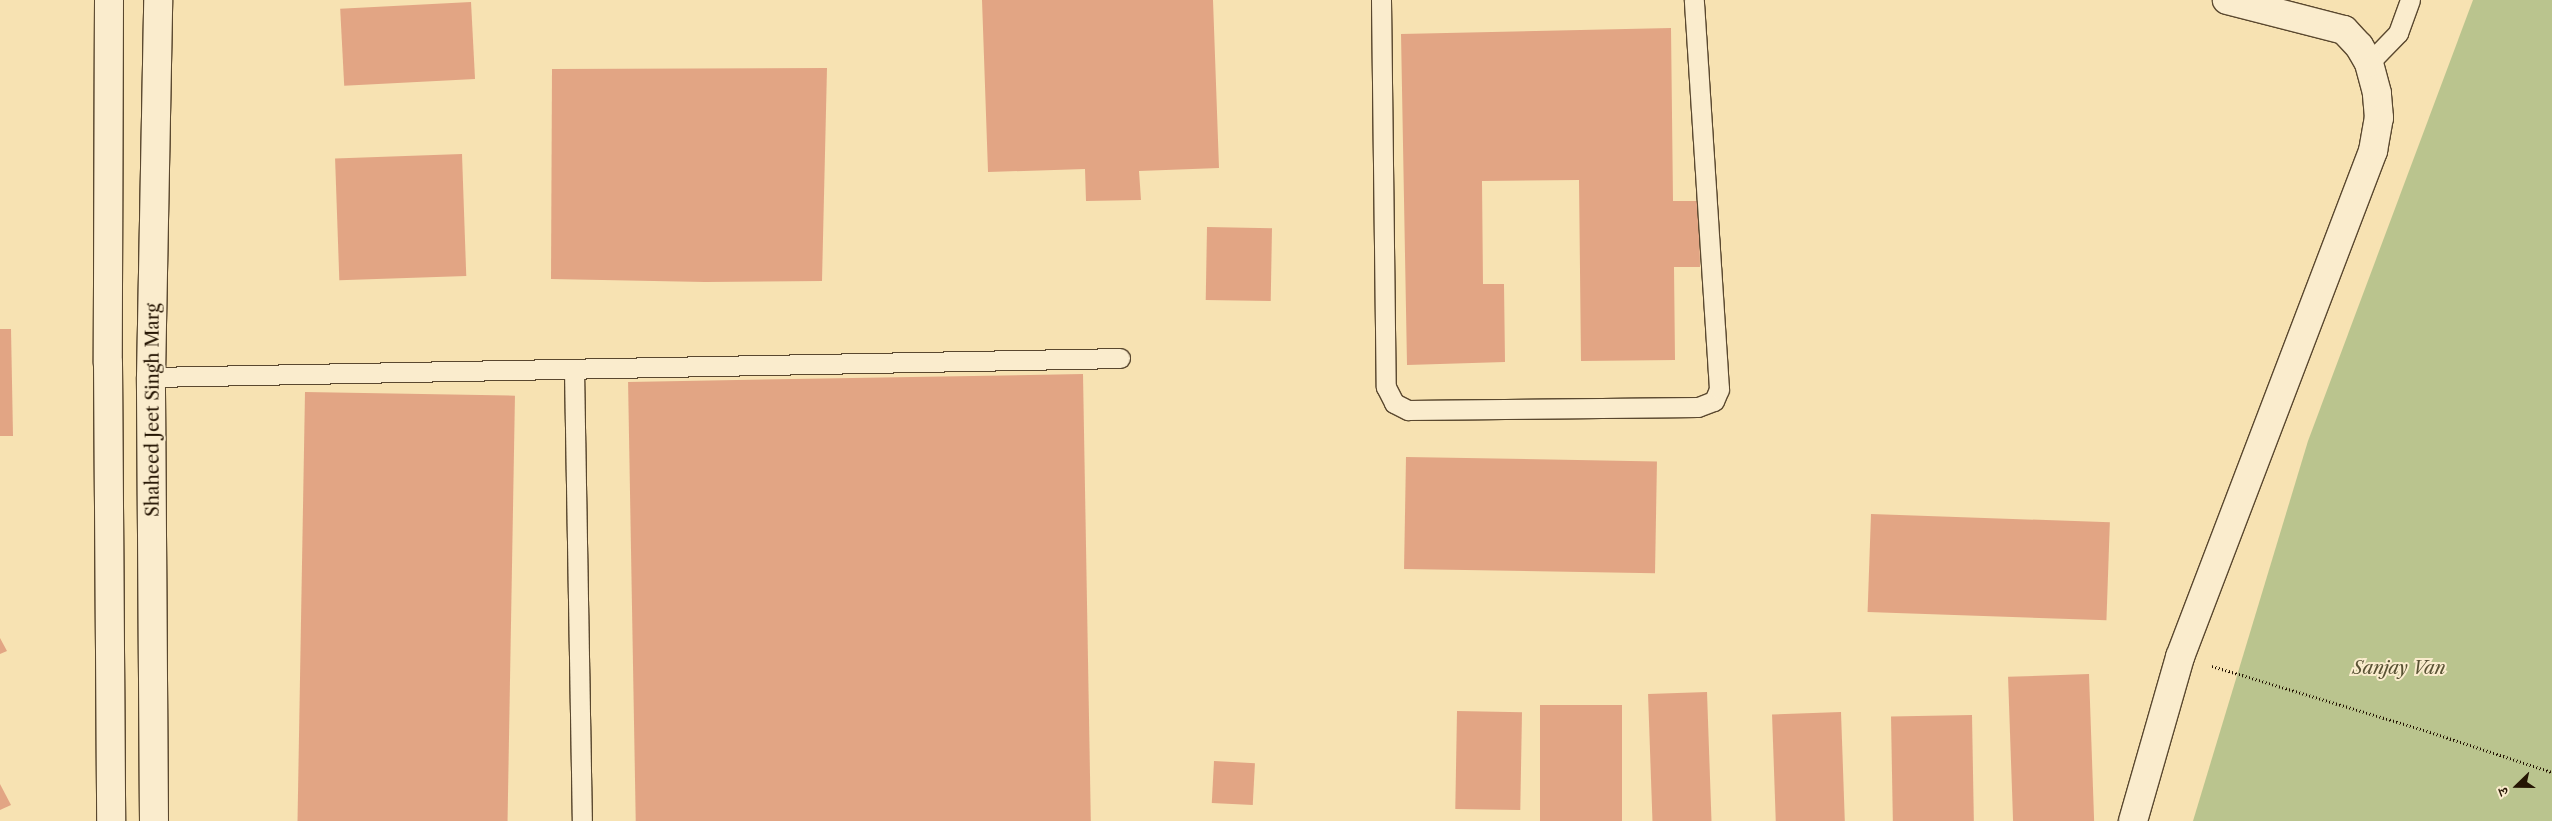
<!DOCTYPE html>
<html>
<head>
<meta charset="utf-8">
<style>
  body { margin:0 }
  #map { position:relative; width:2552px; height:821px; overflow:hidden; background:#f7e2b2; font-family:"Libre Caslon Text","Noto Serif Devanagari",serif }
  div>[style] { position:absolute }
  .green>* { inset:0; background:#bac48e }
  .building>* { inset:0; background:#e2a584; transform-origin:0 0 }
  .path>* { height:3px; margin-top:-1.5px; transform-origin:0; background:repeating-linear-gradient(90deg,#251503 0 1px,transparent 0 3.5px) }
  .roads { filter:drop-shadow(1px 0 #5a482f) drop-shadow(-1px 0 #5a482f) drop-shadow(0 1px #5a482f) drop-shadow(0 -1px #5a482f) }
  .service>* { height:19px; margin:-9.5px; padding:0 9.5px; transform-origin:9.5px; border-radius:9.5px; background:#faeccd }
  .minor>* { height:28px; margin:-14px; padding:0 14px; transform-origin:14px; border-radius:14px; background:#faeccd }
  .secondary>* { height:28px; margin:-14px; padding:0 14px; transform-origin:14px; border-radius:14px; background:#faeccd }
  span { translate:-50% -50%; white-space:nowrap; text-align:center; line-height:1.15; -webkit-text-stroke:4px #faeccd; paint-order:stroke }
  .street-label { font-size:18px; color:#251503 }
  .park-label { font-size:18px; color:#595234; font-style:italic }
  .north { position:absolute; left:2492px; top:761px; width:50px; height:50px; -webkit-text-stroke:4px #faeccd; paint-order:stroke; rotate:248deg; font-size:14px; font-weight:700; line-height:20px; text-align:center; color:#251503 }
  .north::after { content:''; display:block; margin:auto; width:18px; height:22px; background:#251503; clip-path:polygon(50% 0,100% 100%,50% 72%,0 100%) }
</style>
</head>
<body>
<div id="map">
  <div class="green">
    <i style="clip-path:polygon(2473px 0,2552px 0,2552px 821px,2193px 821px,2308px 441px)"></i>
  </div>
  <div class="building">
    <i style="clip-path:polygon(982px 0,1213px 0,1219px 168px,1139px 171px,1141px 200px,1086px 201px,1085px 169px,988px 172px)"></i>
    <i style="left:471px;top:2px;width:77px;height:131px;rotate:87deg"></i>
    <i style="clip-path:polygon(1671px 28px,1673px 201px,1699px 201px,1700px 267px,1674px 267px,1675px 360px,1581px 361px,1579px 180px,1482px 181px,1483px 284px,1504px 284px,1505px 362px,1407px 365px,1401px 34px)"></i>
    <i style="clip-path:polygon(827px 68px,822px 281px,705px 282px,551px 279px,552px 69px)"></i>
    <i style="left:462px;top:154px;width:122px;height:127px;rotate:88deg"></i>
    <i style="left:1207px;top:227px;width:65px;height:73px;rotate:1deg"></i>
    <i style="clip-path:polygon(0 329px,11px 329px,13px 436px,0 436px)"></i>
    <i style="left:1083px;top:374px;width:447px;height:455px;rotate:89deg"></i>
    <i style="left:305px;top:392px;width:210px;height:429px;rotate:1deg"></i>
    <i style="left:1406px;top:457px;width:251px;height:112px;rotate:1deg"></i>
    <i style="left:1871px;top:514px;width:239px;height:98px;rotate:2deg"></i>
    <i style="clip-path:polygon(0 638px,7px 651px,0 654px)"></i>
    <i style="left:2089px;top:674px;width:147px;height:81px;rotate:88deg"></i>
    <i style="left:1707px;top:692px;width:129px;height:59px;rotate:88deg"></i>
    <i style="left:1540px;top:705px;width:82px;height:116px"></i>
    <i style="left:1457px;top:711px;width:65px;height:98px;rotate:1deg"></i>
    <i style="left:1841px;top:712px;width:109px;height:69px;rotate:88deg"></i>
    <i style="left:1972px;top:715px;width:106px;height:81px;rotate:89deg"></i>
    <i style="left:1214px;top:761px;width:41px;height:42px;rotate:3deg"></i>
    <i style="clip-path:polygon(0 784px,11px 805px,0 810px)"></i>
  </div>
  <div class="path">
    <i style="left:2212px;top:666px;width:228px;rotate:16.8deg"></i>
    <i style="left:2430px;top:732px;width:128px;rotate:18.2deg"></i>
  </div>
  <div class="roads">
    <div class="service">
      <i style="left:1381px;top:0;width:387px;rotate:89.3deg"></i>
      <i style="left:1386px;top:387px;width:18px;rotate:63deg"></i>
      <i style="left:1394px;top:403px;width:16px;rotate:27deg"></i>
      <i style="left:1408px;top:410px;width:290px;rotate:-0.6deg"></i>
      <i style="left:1698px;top:407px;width:17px;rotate:-21deg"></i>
      <i style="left:1714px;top:401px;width:13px;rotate:-67deg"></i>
      <i style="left:1719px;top:389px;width:390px;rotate:-93.7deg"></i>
      <i style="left:2369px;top:63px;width:42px;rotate:-46deg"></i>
      <i style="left:2398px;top:33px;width:35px;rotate:-70deg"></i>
      <i style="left:574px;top:370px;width:451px;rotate:89deg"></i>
      <i style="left:151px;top:377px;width:969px;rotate:-1.12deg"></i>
    </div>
    <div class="minor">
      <i style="left:2133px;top:821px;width:171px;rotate:-74deg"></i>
      <i style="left:2180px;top:657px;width:542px;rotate:-69.12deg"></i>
      <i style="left:2373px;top:151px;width:34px;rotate:-80deg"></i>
      <i style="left:2379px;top:118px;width:25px;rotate:-95deg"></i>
      <i style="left:2377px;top:93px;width:31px;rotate:-105deg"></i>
      <i style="left:2369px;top:63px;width:20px;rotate:-120deg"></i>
      <i style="left:2359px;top:46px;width:22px;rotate:-133deg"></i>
      <i style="left:2344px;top:30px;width:121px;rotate:-165.6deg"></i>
    </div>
    <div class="secondary">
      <i style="left:109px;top:0;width:363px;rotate:90.2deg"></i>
      <i style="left:108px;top:363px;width:458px;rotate:89.6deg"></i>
      <i style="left:154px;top:821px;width:444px;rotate:-90.4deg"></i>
      <i style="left:151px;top:377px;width:377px;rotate:-88.9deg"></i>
    </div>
  </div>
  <div class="street-label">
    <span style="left:153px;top:410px;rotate:-90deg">Shaheed Jeet Singh Marg</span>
  </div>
  <div class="park-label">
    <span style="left:2399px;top:668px">Sanjay Van</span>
  </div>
  <div class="north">उ</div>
</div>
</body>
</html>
